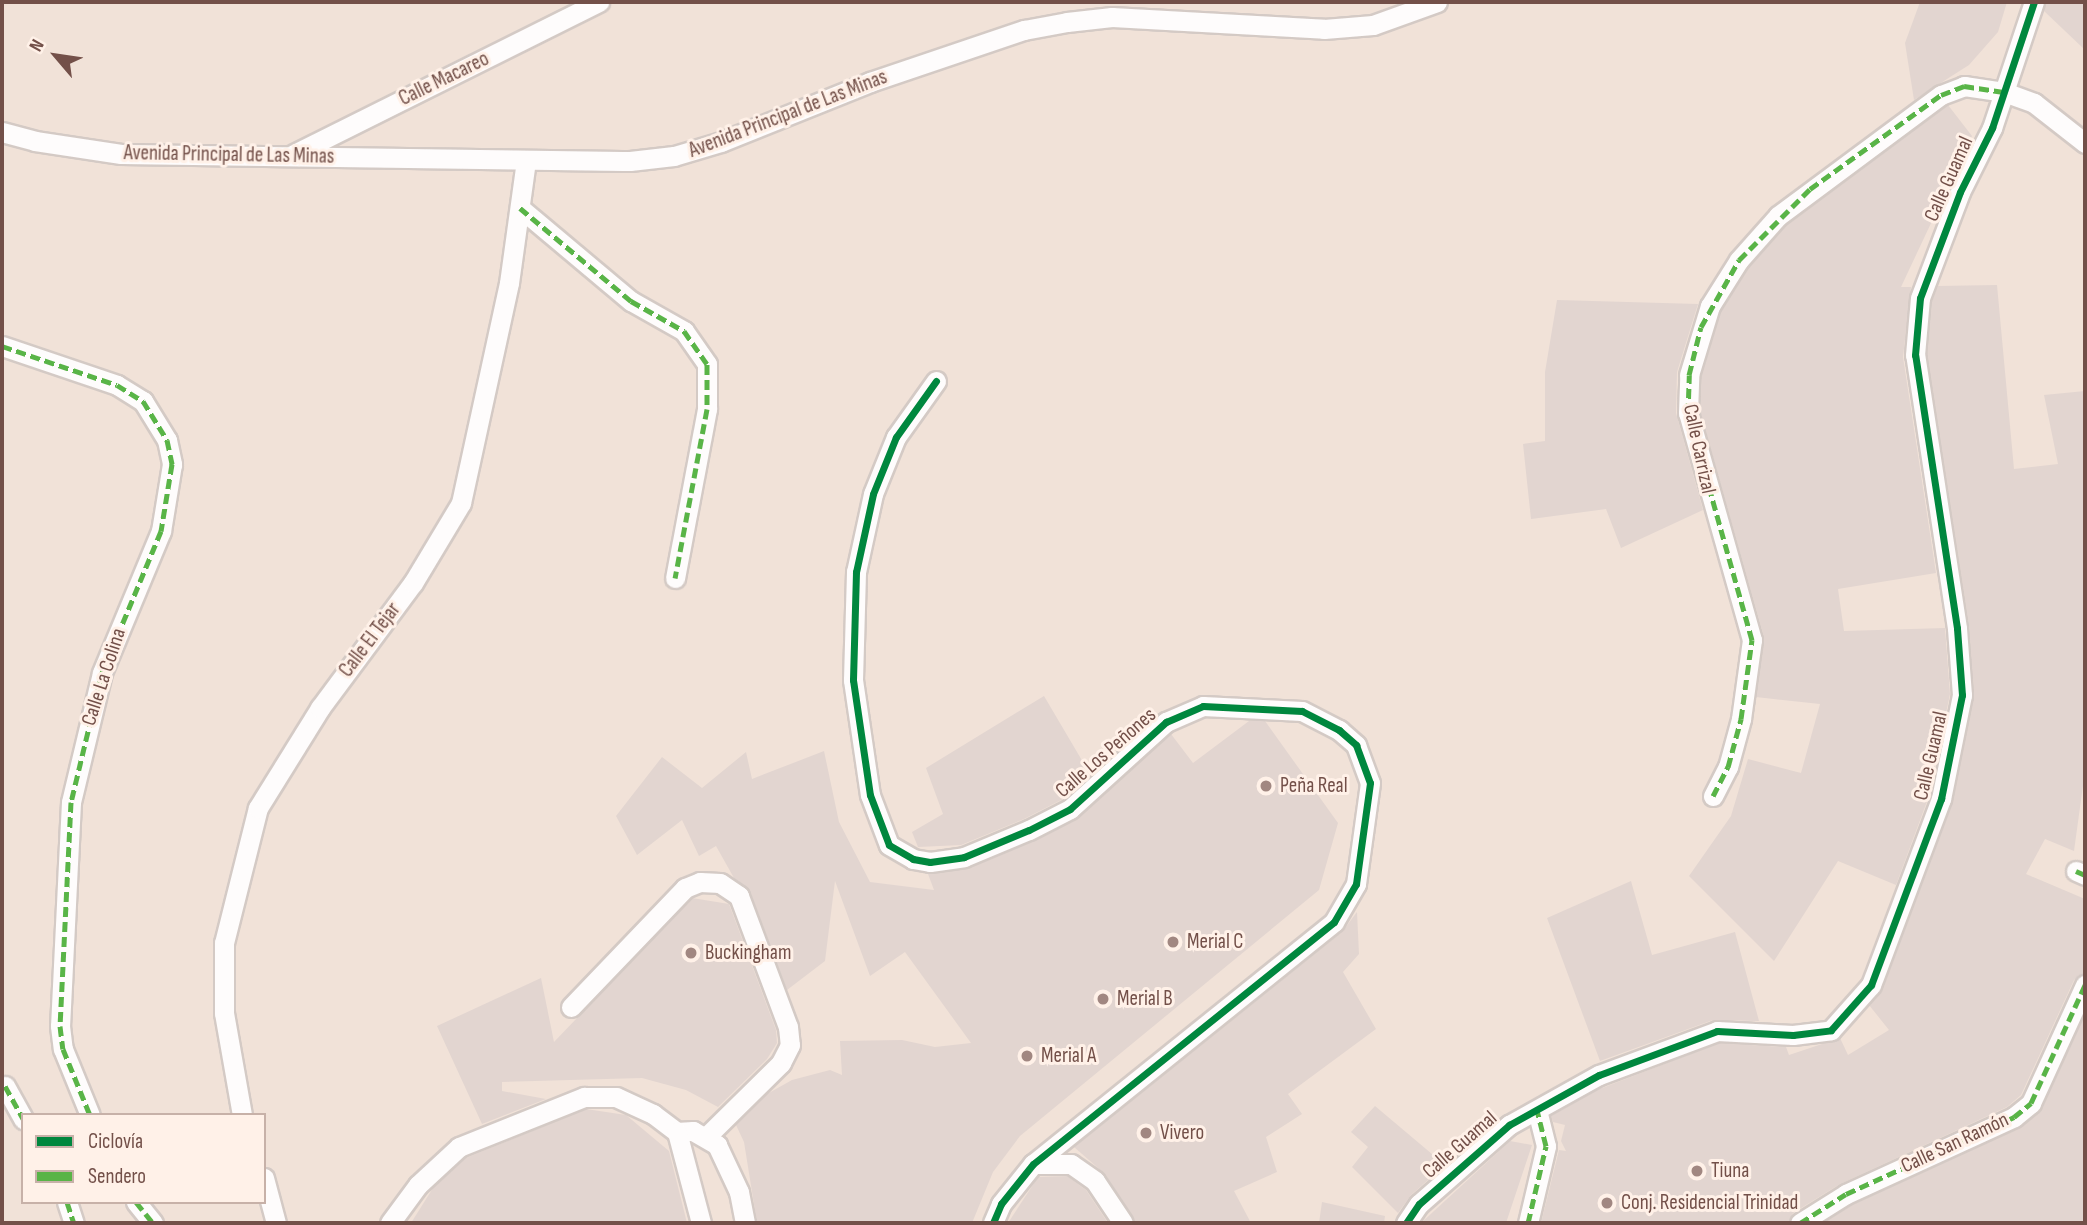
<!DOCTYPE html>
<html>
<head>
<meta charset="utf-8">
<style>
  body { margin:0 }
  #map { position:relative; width:2087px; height:1225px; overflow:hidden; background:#f6eee8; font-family:"Sofia Sans Condensed",sans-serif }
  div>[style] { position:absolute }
  .residential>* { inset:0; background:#f1e2d8 }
  .building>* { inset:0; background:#e2d5d0 }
  .roads { filter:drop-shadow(2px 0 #d4cac5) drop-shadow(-2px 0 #d4cac5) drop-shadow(0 2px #d4cac5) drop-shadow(0 -2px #d4cac5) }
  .minor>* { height:19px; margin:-9.5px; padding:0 9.5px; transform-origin:9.5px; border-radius:9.5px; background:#fefcfc }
  .quiet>* { height:5px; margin-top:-2.5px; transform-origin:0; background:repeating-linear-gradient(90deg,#59b447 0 10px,transparent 0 15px) }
  .cycleway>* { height:7px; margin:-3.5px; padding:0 3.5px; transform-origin:3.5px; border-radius:3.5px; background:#00873e }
  .dots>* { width:19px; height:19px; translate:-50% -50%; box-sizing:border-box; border:4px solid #fff1e8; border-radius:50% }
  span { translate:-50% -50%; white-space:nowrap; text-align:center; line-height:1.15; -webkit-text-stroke:6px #fff1e8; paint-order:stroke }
  .street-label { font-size:21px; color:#735049 }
  .poi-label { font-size:21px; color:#735049 }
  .left { translate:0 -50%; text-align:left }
  .frame { position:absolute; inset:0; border:4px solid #735049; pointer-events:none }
  .legend { position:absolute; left:21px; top:1113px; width:245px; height:91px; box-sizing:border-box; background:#fff1e8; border:2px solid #c7b1a8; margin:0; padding:9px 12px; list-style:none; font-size:21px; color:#735049 }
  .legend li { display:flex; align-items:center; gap:14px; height:35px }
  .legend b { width:35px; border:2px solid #c7b1a8 }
  .north { position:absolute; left:21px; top:21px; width:70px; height:70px; -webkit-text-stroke:5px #fff1e8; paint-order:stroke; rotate:299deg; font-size:19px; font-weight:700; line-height:28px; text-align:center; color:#735049 }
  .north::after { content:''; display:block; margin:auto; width:24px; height:32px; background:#735049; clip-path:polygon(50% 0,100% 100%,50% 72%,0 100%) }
</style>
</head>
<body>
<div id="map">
  <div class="residential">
    <i style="clip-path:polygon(evenodd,2px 2px,2085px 2px,2085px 1223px,2px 1223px,2px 2px,23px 1115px,264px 1115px,264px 1202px,23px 1202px,23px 1115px)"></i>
  </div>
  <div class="building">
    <i style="clip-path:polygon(1920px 2px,2007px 2px,1998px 32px,1969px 65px,1914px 100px,1905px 43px)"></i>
    <i style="clip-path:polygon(2046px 2px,2085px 2px,2085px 50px,2044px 11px)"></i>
    <i style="clip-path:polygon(1948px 105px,1972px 136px,1901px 287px,1911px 287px,1903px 357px,1936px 573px,1838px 589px,1844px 631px,1945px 628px,1950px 694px,1929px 796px,1896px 885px,1838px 861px,1774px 961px,1689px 876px,1731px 816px,1748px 759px,1801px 773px,1820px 704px,1756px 697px,1764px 637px,1700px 411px,1701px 377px,1721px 311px,1749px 267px,1786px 225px)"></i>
    <i style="clip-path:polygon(1997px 285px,2014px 469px,2058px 464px,2044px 395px,2085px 391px,2085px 771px,2074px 851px,2045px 839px,2026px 874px,2085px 899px,2085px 973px,2074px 980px,2021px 1095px,2007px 1107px,1840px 1184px,1793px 1213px,1788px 1223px,1541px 1223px,1559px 1150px,1566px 1151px,1561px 1141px,1565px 1125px,1553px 1122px,1551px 1116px,1597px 1090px,1719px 1043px,1786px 1047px,1789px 1055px,1840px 1038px,1848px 1055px,1889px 1030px,1869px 1005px,1882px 989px,1952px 803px,1974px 694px,1969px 626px,1927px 355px,1932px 301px,1938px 286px)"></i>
    <i style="clip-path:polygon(1557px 300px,1698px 304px,1677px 372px,1676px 413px,1703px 510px,1621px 548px,1606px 509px,1531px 519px,1523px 444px,1545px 441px,1545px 372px)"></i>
    <i style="clip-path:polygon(1044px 696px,1090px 774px,1063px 799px,1024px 819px,961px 845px,918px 847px,912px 832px,943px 814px,926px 768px)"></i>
    <i style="clip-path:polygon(1249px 721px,1265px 721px,1338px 823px,1319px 890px,1020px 1136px,993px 1172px,972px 1223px,757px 1223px,744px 1142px,736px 1125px,767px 1094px,792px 1080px,830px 1070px,842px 1075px,840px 1041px,902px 1040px,935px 1047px,971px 1043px,905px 952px,870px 976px,835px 881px,825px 961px,787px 990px,750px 892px,734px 878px,716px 846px,699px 856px,682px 820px,637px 855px,616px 816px,662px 757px,702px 788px,746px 752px,752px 779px,824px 751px,839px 822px,870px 882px,934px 890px,928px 874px,969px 868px,1076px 820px,1171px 734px,1193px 763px)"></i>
    <i style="clip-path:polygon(1631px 881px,1652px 955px,1735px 932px,1759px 1021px,1713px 1020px,1600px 1061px,1547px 918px)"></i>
    <i style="clip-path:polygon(692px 898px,729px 904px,776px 1030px,777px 1043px,767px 1059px,718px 1107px,686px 1090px,642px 1078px,502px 1082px,502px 1091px,546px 1099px,482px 1124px,437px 1026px,541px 978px,554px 1042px)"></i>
    <i style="clip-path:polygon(1357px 912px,1359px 954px,1343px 972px,1376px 1029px,1288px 1094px,1302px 1114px,1266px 1137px,1277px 1172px,1234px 1191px,1251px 1223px,1135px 1223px,1105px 1174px,1074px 1147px,1342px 932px)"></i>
    <i style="clip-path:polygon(2085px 1014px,2085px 1223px,1823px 1223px,1852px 1205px,2022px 1126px,2042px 1108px)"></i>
    <i style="clip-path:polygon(1375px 1106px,1445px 1165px,1411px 1195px,1398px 1213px,1352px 1167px,1368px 1147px,1351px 1132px)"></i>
    <i style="clip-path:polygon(586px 1109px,626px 1115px,669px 1151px,687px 1223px,411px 1223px,433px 1188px,466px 1158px)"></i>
    <i style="clip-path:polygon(1510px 1141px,1532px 1145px,1506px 1223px,1421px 1223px)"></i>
    <i style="clip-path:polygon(1067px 1176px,1086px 1190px,1108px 1223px,1008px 1223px,1038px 1177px)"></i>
    <i style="clip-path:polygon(1322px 1202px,1385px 1216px,1384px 1223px,1319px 1223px)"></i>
  </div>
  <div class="roads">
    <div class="minor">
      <i style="left:2px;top:132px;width:34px;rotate:15deg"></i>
      <i style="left:35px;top:141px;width:87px;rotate:8.6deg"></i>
      <i style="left:121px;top:154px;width:509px;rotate:0.79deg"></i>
      <i style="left:630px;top:161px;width:44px;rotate:-6.5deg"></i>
      <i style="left:674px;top:156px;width:49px;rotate:-16.6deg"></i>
      <i style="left:721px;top:142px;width:161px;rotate:-21.9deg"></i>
      <i style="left:870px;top:82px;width:163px;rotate:-18.7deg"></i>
      <i style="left:1024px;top:30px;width:44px;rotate:-10.5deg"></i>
      <i style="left:1067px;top:22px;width:45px;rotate:-6.3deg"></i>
      <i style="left:1112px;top:17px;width:212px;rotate:3.2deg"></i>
      <i style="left:1324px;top:29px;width:49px;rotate:-4.7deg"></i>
      <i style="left:1373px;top:25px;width:68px;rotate:-19.8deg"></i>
      <i style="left:294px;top:154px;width:341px;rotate:-26.5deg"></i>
      <i style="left:520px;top:208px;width:145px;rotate:40deg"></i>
      <i style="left:631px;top:301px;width:61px;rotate:29.5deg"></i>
      <i style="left:684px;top:331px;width:40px;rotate:55.1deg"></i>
      <i style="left:707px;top:364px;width:45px;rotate:90deg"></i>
      <i style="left:707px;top:409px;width:172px;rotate:100.7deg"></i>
      <i style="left:2px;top:346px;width:121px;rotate:18.7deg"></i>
      <i style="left:117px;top:385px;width:31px;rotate:32deg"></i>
      <i style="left:143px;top:401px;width:46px;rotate:58.4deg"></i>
      <i style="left:167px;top:440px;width:25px;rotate:78deg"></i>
      <i style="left:172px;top:464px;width:68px;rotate:99.3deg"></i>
      <i style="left:161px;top:531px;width:154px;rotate:112.6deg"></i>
      <i style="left:102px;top:673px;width:133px;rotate:103.5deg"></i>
      <i style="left:71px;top:802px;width:224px;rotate:92.8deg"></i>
      <i style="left:60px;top:1026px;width:23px;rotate:83deg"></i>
      <i style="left:63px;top:1049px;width:71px;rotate:67.8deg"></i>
      <i style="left:936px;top:381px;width:69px;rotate:125.5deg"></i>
      <i style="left:896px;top:437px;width:61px;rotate:112deg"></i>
      <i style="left:873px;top:494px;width:80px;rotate:102.3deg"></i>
      <i style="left:856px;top:572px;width:108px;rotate:91.6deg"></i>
      <i style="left:853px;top:680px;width:116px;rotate:81.6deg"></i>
      <i style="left:870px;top:795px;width:53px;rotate:69.2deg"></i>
      <i style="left:889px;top:845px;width:28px;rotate:30deg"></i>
      <i style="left:913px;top:859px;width:17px;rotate:10deg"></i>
      <i style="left:930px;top:862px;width:34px;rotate:-8deg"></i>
      <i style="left:964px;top:857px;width:70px;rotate:-22.6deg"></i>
      <i style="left:1029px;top:830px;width:46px;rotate:-27.1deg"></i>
      <i style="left:1070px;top:809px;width:130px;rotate:-42.2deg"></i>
      <i style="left:1166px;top:722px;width:40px;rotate:-23.4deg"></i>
      <i style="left:1203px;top:706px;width:99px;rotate:2.9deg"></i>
      <i style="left:1302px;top:711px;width:42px;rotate:27.2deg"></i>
      <i style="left:1339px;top:730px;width:23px;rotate:41deg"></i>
      <i style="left:1356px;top:745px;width:40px;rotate:69.8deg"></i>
      <i style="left:1370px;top:783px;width:102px;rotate:97.9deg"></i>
      <i style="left:1356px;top:884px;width:44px;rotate:120.1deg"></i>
      <i style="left:1334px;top:922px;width:386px;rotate:141.2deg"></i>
      <i style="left:1033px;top:1164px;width:51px;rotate:128.7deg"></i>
      <i style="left:1001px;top:1204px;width:21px;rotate:113deg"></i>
      <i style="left:1713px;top:796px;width:33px;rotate:-63deg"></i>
      <i style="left:1728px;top:767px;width:50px;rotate:-74.8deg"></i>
      <i style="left:1741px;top:719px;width:80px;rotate:-82.1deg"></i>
      <i style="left:1752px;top:640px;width:236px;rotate:-105.7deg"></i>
      <i style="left:1688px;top:413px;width:38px;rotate:-88deg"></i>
      <i style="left:1689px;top:375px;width:72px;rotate:-73.1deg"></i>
      <i style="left:1710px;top:306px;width:54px;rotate:-57.8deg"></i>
      <i style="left:1739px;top:260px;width:59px;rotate:-48.4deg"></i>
      <i style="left:1778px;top:216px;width:203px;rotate:-36.6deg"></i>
      <i style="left:1941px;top:95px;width:25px;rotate:-21deg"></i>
      <i style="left:1964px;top:86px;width:40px;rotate:8.5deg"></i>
      <i style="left:2004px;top:92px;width:32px;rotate:20deg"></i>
      <i style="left:2034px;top:103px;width:65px;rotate:38.1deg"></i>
      <i style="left:2076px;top:871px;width:10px;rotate:24deg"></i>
      <i style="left:571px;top:1007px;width:165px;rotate:-46.2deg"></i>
      <i style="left:685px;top:888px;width:16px;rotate:-22deg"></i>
      <i style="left:700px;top:882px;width:20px;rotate:3deg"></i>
      <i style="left:720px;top:883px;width:23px;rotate:34deg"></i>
      <i style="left:739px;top:896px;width:140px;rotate:69.5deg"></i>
      <i style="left:788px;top:1027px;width:18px;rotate:84deg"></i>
      <i style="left:790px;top:1045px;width:20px;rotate:117deg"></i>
      <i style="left:781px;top:1063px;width:104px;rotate:135.4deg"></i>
      <i style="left:5px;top:1086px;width:38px;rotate:61deg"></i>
      <i style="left:242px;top:1115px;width:104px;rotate:-100deg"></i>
      <i style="left:224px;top:1013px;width:70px;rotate:-90deg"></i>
      <i style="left:224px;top:943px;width:139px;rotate:-75.9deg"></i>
      <i style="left:258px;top:808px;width:118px;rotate:-58.2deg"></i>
      <i style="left:320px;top:708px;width:156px;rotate:-53.4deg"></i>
      <i style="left:413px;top:583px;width:93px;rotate:-59deg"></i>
      <i style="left:461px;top:503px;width:225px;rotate:-77.7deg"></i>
      <i style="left:509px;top:283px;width:124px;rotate:-82.1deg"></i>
      <i style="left:677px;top:1132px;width:16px;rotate:-4deg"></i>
      <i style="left:693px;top:1131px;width:28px;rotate:30deg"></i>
      <i style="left:717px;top:1145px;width:52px;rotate:64.9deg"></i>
      <i style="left:739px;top:1192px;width:32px;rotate:79deg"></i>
      <i style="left:1033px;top:1164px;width:38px"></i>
      <i style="left:1071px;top:1164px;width:29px;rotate:35deg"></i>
      <i style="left:1095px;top:1181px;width:50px;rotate:56.3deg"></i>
      <i style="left:264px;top:1178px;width:47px;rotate:75.1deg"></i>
      <i style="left:67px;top:1202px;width:22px;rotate:72deg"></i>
      <i style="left:136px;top:1202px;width:27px;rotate:51deg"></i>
      <i style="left:390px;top:1223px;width:47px;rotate:-53.6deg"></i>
      <i style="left:418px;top:1185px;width:56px;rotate:-42.8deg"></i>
      <i style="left:459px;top:1147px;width:135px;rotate:-21.8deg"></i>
      <i style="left:584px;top:1097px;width:32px"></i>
      <i style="left:616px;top:1097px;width:41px;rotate:24.7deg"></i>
      <i style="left:653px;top:1114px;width:30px;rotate:37deg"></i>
      <i style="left:677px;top:1132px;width:94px;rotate:75.2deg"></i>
      <i style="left:1406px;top:1223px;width:23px;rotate:-56deg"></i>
      <i style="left:1419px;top:1204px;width:120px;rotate:-41.3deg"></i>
      <i style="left:1509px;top:1125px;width:103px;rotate:-29.1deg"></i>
      <i style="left:1599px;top:1075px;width:126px;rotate:-20.4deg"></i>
      <i style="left:1717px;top:1031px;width:76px;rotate:3deg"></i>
      <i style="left:1793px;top:1035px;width:38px;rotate:-7deg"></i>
      <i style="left:1831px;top:1030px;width:60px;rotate:-48.4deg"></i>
      <i style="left:1871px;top:985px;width:199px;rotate:-69.4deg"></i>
      <i style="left:1941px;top:799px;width:106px;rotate:-78.6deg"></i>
      <i style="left:1962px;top:695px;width:67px;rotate:-94.3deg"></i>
      <i style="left:1957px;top:628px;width:276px;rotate:-98.7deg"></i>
      <i style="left:1915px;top:355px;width:57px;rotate:-85deg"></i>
      <i style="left:1920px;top:298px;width:113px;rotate:-69.3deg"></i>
      <i style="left:1960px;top:192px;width:72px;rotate:-63.4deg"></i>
      <i style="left:1992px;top:128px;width:133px;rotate:-71.6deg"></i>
      <i style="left:1528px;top:1223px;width:79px;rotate:-76.8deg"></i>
      <i style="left:1546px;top:1146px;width:37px;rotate:-104deg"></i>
      <i style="left:1800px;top:1223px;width:54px;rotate:-32.2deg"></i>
      <i style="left:1846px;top:1194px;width:185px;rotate:-24.6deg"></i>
      <i style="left:2014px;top:1117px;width:22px;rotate:-39deg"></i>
      <i style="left:2031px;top:1103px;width:130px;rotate:-65.4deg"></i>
    </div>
  </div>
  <div class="quiet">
    <i style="left:520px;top:208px;width:145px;rotate:40deg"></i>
    <i style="left:631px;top:301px;width:61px;rotate:29.5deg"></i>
    <i style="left:684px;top:331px;width:40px;rotate:55.1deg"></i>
    <i style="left:707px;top:364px;width:45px;rotate:90deg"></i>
    <i style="left:707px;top:409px;width:172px;rotate:100.7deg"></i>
    <i style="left:2px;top:346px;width:121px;rotate:18.7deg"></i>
    <i style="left:117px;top:385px;width:31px;rotate:32deg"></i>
    <i style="left:143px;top:401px;width:46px;rotate:58.4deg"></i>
    <i style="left:167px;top:440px;width:25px;rotate:78deg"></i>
    <i style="left:172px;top:464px;width:68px;rotate:99.3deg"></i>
    <i style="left:161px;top:531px;width:154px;rotate:112.6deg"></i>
    <i style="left:102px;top:673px;width:133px;rotate:103.5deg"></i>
    <i style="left:71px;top:802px;width:224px;rotate:92.8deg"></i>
    <i style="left:60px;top:1026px;width:23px;rotate:83deg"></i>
    <i style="left:63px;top:1049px;width:71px;rotate:67.8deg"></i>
    <i style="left:1713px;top:796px;width:33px;rotate:-63deg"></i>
    <i style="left:1728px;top:767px;width:50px;rotate:-74.8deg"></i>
    <i style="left:1741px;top:719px;width:80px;rotate:-82.1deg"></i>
    <i style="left:1752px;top:640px;width:236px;rotate:-105.7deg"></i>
    <i style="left:1688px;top:413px;width:38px;rotate:-88deg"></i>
    <i style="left:1689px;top:375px;width:49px;rotate:-76deg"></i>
    <i style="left:1701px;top:327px;width:77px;rotate:-60.4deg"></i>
    <i style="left:1739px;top:260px;width:100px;rotate:-45deg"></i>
    <i style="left:1810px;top:189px;width:161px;rotate:-35.7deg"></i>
    <i style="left:1941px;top:95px;width:25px;rotate:-21deg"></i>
    <i style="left:1964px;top:86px;width:40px;rotate:8.5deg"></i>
    <i style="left:2004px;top:92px;width:6px;rotate:-72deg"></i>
    <i style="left:2076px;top:871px;width:10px;rotate:24deg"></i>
    <i style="left:5px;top:1086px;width:38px;rotate:61deg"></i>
    <i style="left:67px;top:1202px;width:22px;rotate:72deg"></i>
    <i style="left:136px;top:1202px;width:27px;rotate:51deg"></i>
    <i style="left:1528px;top:1223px;width:79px;rotate:-76.8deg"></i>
    <i style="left:1546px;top:1146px;width:37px;rotate:-104deg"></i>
    <i style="left:1800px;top:1223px;width:54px;rotate:-32.2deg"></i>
    <i style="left:1846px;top:1194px;width:185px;rotate:-24.6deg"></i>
    <i style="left:2014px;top:1117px;width:22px;rotate:-39deg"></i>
    <i style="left:2031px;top:1103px;width:130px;rotate:-65.4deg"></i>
  </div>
  <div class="cycleway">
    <i style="left:936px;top:381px;width:69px;rotate:125.5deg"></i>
    <i style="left:896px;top:437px;width:61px;rotate:112deg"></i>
    <i style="left:873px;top:494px;width:80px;rotate:102.3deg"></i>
    <i style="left:856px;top:572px;width:108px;rotate:91.6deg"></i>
    <i style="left:853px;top:680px;width:116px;rotate:81.6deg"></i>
    <i style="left:870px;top:795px;width:53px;rotate:69.2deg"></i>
    <i style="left:889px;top:845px;width:28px;rotate:30deg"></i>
    <i style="left:913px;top:859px;width:17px;rotate:10deg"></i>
    <i style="left:930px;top:862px;width:34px;rotate:-8deg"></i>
    <i style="left:964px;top:857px;width:70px;rotate:-22.6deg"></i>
    <i style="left:1029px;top:830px;width:46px;rotate:-27.1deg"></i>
    <i style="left:1070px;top:809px;width:130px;rotate:-42.2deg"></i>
    <i style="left:1166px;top:722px;width:40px;rotate:-23.4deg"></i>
    <i style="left:1203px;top:706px;width:99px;rotate:2.9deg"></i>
    <i style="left:1302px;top:711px;width:42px;rotate:27.2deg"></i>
    <i style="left:1339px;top:730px;width:23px;rotate:41deg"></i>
    <i style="left:1356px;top:745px;width:40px;rotate:69.8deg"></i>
    <i style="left:1370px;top:783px;width:102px;rotate:97.9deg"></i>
    <i style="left:1356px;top:884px;width:44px;rotate:120.1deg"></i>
    <i style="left:1334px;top:922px;width:386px;rotate:141.2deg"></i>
    <i style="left:1033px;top:1164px;width:51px;rotate:128.7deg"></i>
    <i style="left:1001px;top:1204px;width:21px;rotate:113deg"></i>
    <i style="left:1406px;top:1223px;width:23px;rotate:-56deg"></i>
    <i style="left:1419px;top:1204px;width:120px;rotate:-41.3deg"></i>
    <i style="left:1509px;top:1125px;width:103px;rotate:-29.1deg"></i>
    <i style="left:1599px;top:1075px;width:126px;rotate:-20.4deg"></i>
    <i style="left:1717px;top:1031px;width:76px;rotate:3deg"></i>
    <i style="left:1793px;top:1035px;width:38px;rotate:-7deg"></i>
    <i style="left:1831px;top:1030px;width:60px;rotate:-48.4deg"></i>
    <i style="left:1871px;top:985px;width:199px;rotate:-69.4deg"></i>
    <i style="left:1941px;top:799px;width:106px;rotate:-78.6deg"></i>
    <i style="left:1962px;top:695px;width:67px;rotate:-94.3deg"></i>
    <i style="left:1957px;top:628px;width:276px;rotate:-98.7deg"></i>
    <i style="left:1915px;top:355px;width:57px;rotate:-85deg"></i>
    <i style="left:1920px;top:298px;width:113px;rotate:-69.3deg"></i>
    <i style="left:1960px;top:192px;width:72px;rotate:-63.4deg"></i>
    <i style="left:1992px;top:128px;width:133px;rotate:-71.6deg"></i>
  </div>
  <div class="dots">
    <i style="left:1266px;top:786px;background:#a18781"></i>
    <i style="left:1173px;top:942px;background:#a18781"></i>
    <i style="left:691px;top:953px;background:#a18781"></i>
    <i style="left:1103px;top:999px;background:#a18781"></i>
    <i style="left:1027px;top:1056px;background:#a18781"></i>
    <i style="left:1146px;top:1133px;background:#a18781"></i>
    <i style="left:1697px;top:1171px;background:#a18781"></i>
    <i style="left:1607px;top:1203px;background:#a18781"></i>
  </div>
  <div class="street-label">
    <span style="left:444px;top:79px;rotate:-26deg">Calle Macareo</span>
    <span style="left:788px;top:114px;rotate:-21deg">Avenida Principal de Las Minas</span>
    <span style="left:229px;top:155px;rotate:1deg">Avenida Principal de Las Minas</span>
    <span style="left:1949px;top:179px;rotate:-66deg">Calle Guamal</span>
    <span style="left:1699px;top:449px;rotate:78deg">Calle Carrizal</span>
    <span style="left:370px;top:640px;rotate:-53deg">Calle El Tejar</span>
    <span style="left:104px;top:677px;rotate:-72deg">Calle La Colina</span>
    <span style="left:1106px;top:753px;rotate:-41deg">Calle Los Peñones</span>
    <span style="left:1931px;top:756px;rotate:-77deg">Calle Guamal</span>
    <span style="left:1955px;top:1143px;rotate:-25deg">Calle San Ramón</span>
    <span style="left:1460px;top:1145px;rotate:-41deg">Calle Guamal</span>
  </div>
  <div class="poi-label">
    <span class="left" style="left:1280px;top:786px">Peña Real</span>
    <span class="left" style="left:1187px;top:942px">Merial C</span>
    <span class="left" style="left:705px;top:953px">Buckingham</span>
    <span class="left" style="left:1117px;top:999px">Merial B</span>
    <span class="left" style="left:1041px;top:1056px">Merial A</span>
    <span class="left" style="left:1160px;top:1133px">Vivero</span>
    <span class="left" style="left:1711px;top:1171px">Tiuna</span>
    <span class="left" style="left:1621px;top:1203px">Conj. Residencial Trinidad</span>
  </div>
  <div class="frame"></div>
  <ul class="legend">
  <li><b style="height:9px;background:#00873e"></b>Ciclovía</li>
  <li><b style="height:9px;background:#59b447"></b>Sendero</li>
  </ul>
  <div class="north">N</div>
</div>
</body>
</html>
